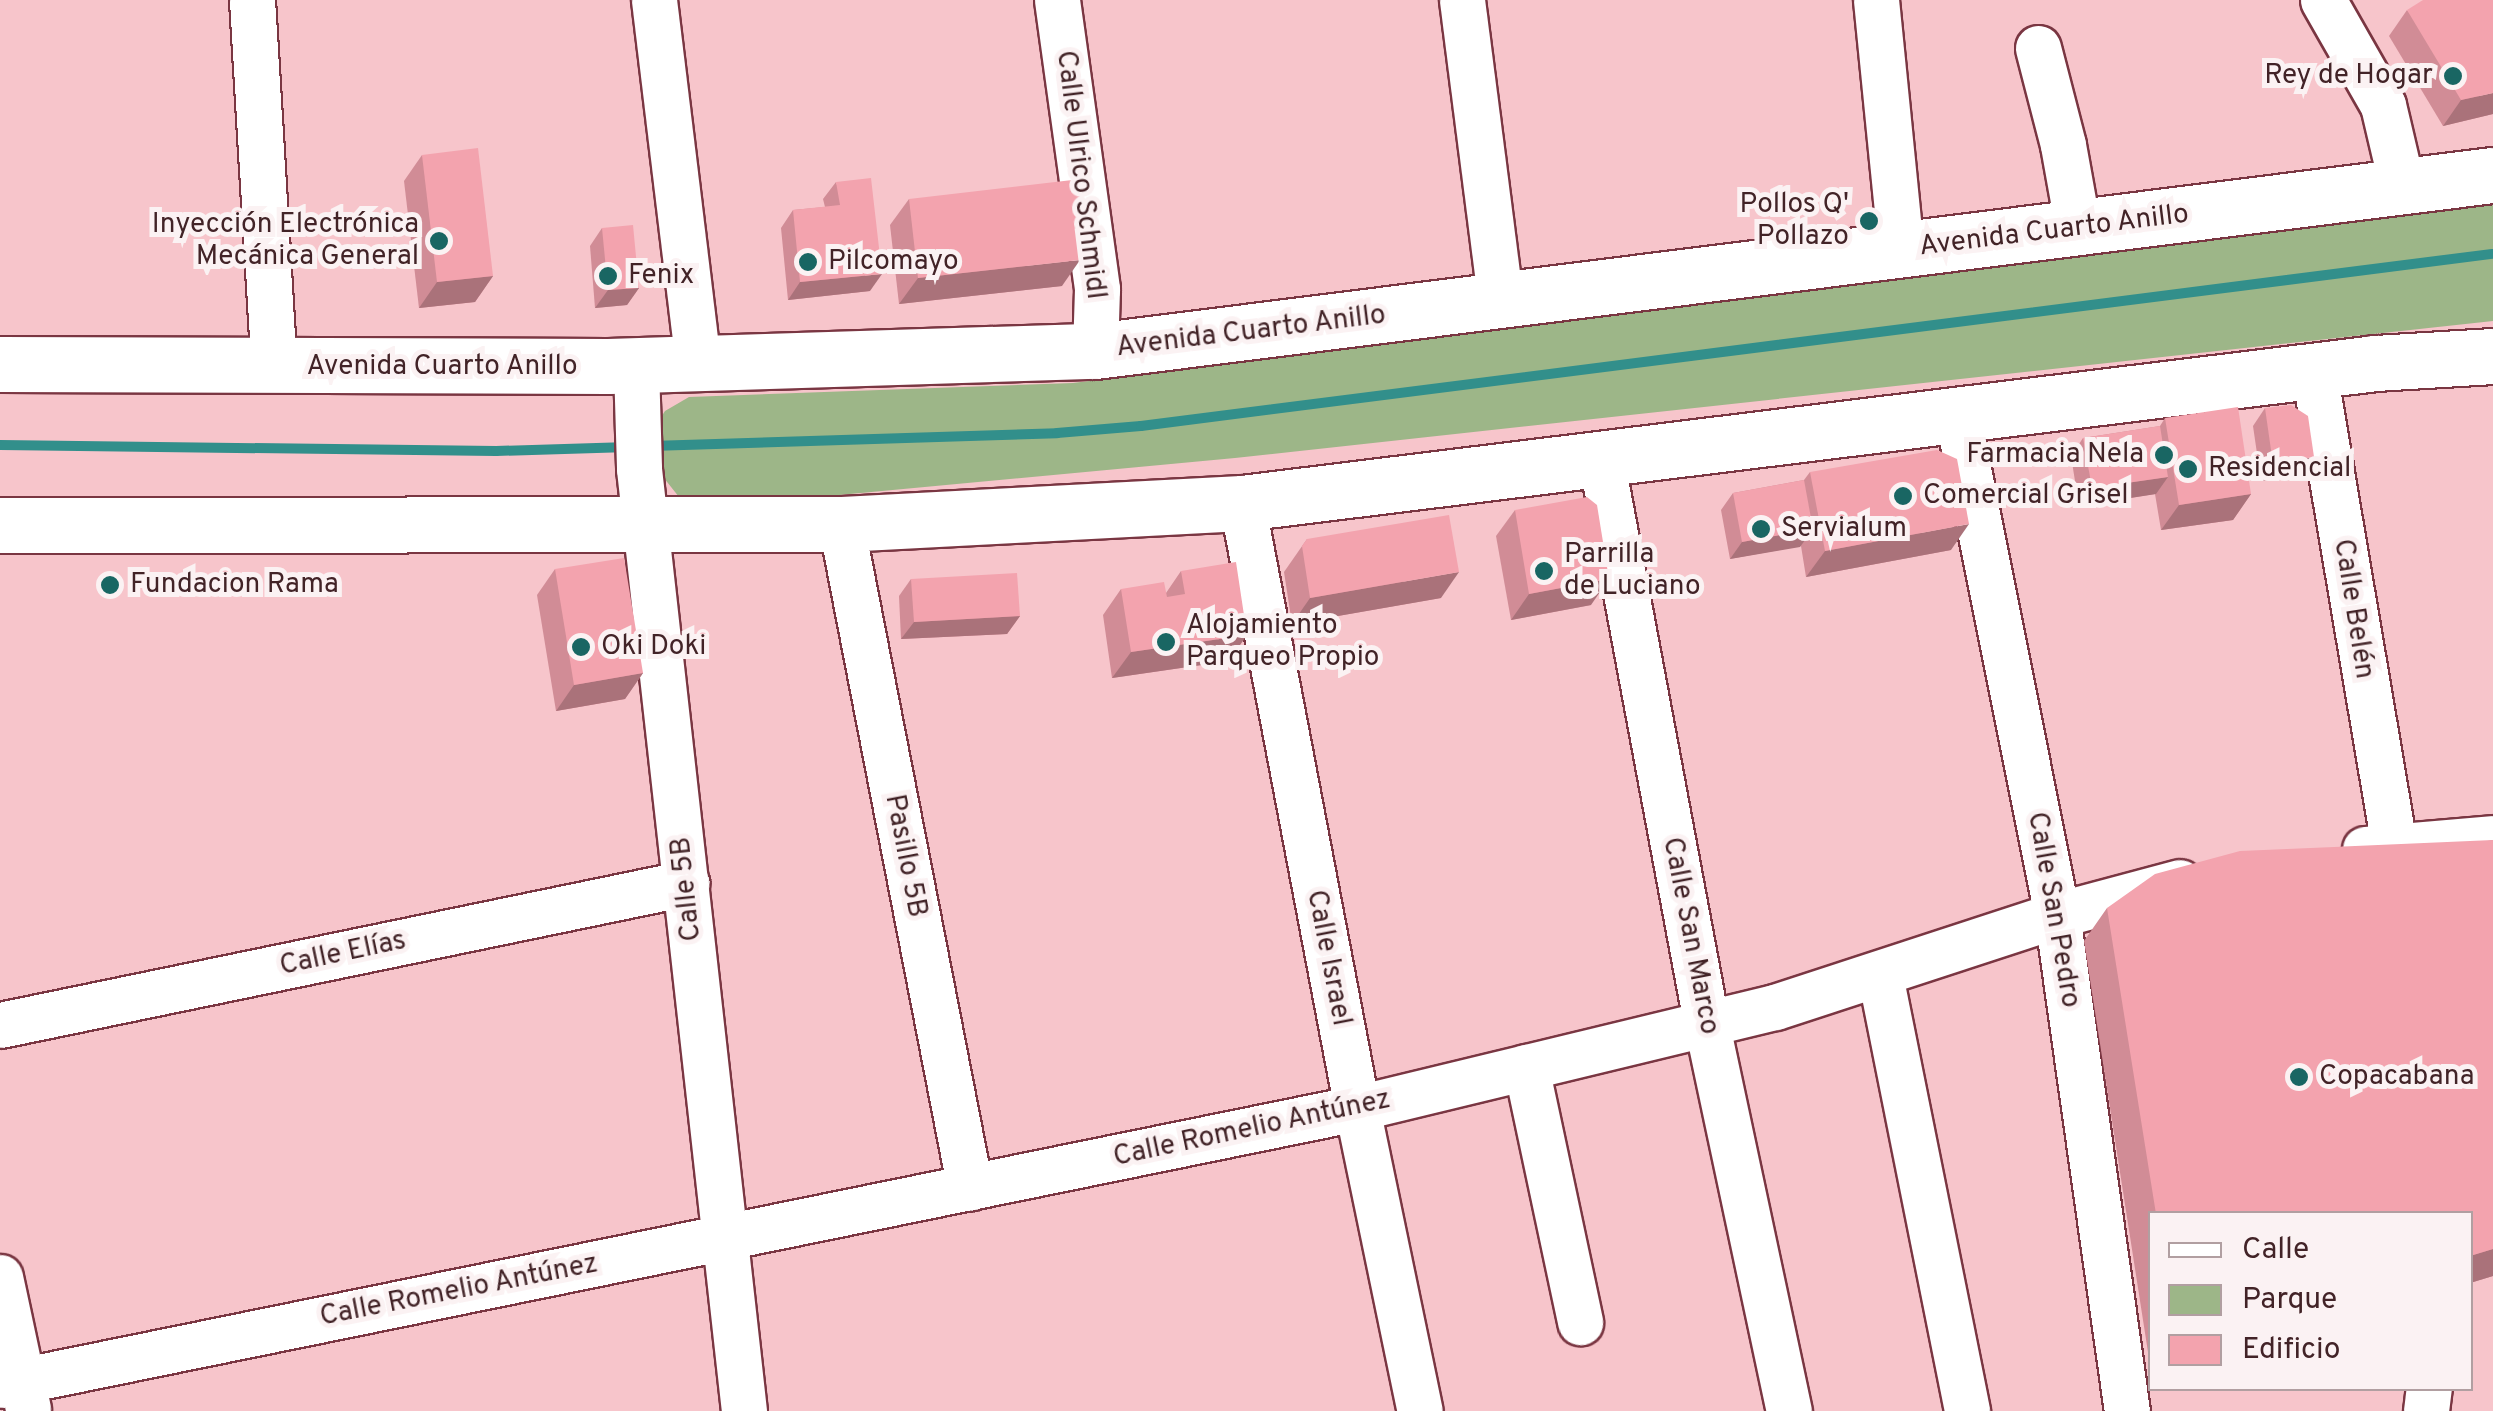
<!DOCTYPE html>
<html>
<head>
<meta charset="utf-8">
<style>
	body { margin:0 }
	#map { position:relative; width:2493px; height:1411px; overflow:hidden; background:#f7c5cb; font-family:Overpass,sans-serif }
	div>[style] { position:absolute }
	[style*='--x'] { left:calc(var(--x)*1px); top:calc(var(--y)*1px); width:calc(var(--w)*1px); rotate:calc(var(--a)*1deg) }
	.green>* { inset:0; background:#9db688 }
	.stream>* { height:10px; margin:-5px; padding:0 5px; transform-origin:5px; border-radius:5px; background:#328f8b }
	.roads { filter:drop-shadow(2px 0 #7a3642) drop-shadow(-2px 0 #7a3642) drop-shadow(0 2px #7a3642) drop-shadow(0 -2px #7a3642) }
	.minor>* { height:45px; margin:-22.5px; padding:0 22.5px; transform-origin:22.5px; border-radius:22.5px; background:#fff }
	.highway>* { height:55px; margin:-27.5px; padding:0 27.5px; transform-origin:27.5px; border-radius:27.5px; background:#fff }
	.wall>* { inset:0; background:#d18c96 }
	.shaded-wall>* { inset:0; background:#aa727a }
	.building>* { inset:0; background:#f3a3ae }
	.dots>* { width:28px; height:28px; translate:-50% -50%; box-sizing:border-box; border:5px solid #fbf2f3; border-radius:50% }
	span { translate:-50% -50%; white-space:nowrap; text-align:center; line-height:1.15; -webkit-text-stroke:10px #fbf2f3; paint-order:stroke }
	.poi-label { font-size:28px; color:#422327 }
	.right { translate:-100% -50%; text-align:right }
	.left { translate:0 -50%; text-align:left }
	.street-label { font-size:28px; color:#422327 }
	.legend { position:absolute; left:2148px; top:1211px; width:325px; height:180px; box-sizing:border-box; background:#fbf2f3; border:2px solid #b19fa1; margin:0; padding:12px 18px; list-style:none; font-size:30px; color:#422327 }
	.legend li { display:flex; align-items:center; gap:20px; height:50px }
	.legend b { width:50px; border:2px solid #b19fa1 }
</style>
</head>
<body>
<div id="map">
	<div class="green">
		<i style="clip-path:polygon(2493px 205px,2493px 321px,1235px 458px,700px 508px,679px 497px,656px 468px,656px 425px,665px 411px,689px 397px,1073px 383px)"></i>
	</div>
	<div class="stream">
		<i style="--x:0;--y:445;--w:496;--a:0.7"></i>
		<i style="--x:496;--y:451;--w:133;--a:-1.7"></i>
		<i style="--x:651;--y:446;--w:406;--a:-1.8"></i>
		<i style="--x:1057;--y:433;--w:84;--a:-4.8"></i>
		<i style="--x:1141;--y:426;--w:1362;--a:-7.26"></i>
	</div>
	<div class="roads">
		<div class="minor">
			<i style="--x:252;--y:0;--w:369;--a:86.6"></i>
			<i style="--x:654;--y:0;--w:367;--a:83.1"></i>
			<i style="--x:1057;--y:0;--w:292;--a:82.1"></i>
			<i style="--x:1097;--y:289;--w:62;--a:91.8"></i>
			<i style="--x:1462;--y:0;--w:305;--a:82.7"></i>
			<i style="--x:1876;--y:0;--w:251;--a:84.3"></i>
			<i style="--x:2323;--y:0;--w:121;--a:60.3"></i>
			<i style="--x:2383;--y:105;--w:83;--a:76.8"></i>
			<i style="--x:2038;--y:48;--w:100;--a:75.5"></i>
			<i style="--x:2063;--y:145;--w:84;--a:79.8"></i>
			<i style="--x:636;--y:366;--w:103;--a:88.3"></i>
			<i style="--x:639;--y:469;--w:948;--a:83.64"></i>
			<i style="--x:2314;--y:372;--w:481;--a:80.4"></i>
			<i style="--x:1957;--y:414;--w:511;--a:78.71"></i>
			<i style="--x:2057;--y:915;--w:501;--a:81.97"></i>
			<i style="--x:1601;--y:459;--w:572;--a:79.42"></i>
			<i style="--x:1706;--y:1021;--w:399;--a:78"></i>
			<i style="--x:1242;--y:503;--w:616;--a:79.24"></i>
			<i style="--x:1357;--y:1108;--w:309;--a:78.3"></i>
			<i style="--x:841;--y:524;--w:676;--a:79.01"></i>
			<i style="--x:2365;--y:849;--w:128;--a:-4.9"></i>
			<i style="--x:1880;--y:975;--w:445;--a:78.7"></i>
			<i style="--x:0;--y:1025;--w:701;--a:-11.69"></i>
			<i style="--x:1526;--y:1067;--w:261;--a:78"></i>
			<i style="--x:0;--y:1277;--w:135;--a:78"></i>
			<i style="--x:0;--y:1385;--w:1385;--a:-11.54"></i>
			<i style="--x:1357;--y:1108;--w:430;--a:-13.6"></i>
			<i style="--x:1775;--y:1007;--w:297;--a:-18.1"></i>
			<i style="--x:2057;--y:915;--w:127;--a:-15"></i>
			<i style="--x:2426;--y:1411;--w:23;--a:-83"></i>
		</div>
		<div class="highway">
			<i style="--x:0;--y:364;--w:608;--a:0.19"></i>
			<i style="--x:608;--y:366;--w:487;--a:-1.8"></i>
			<i style="--x:1095;--y:351;--w:1409;--a:-7.18"></i>
			<i style="--x:0;--y:525;--w:841;--a:-0.07"></i>
			<i style="--x:841;--y:524;--w:402;--a:-3"></i>
			<i style="--x:1242;--y:503;--w:1142;--a:-7.04"></i>
			<i style="--x:2375;--y:363;--w:118;--a:-3.4"></i>
		</div>
	</div>
	<div class="wall">
		<i style="clip-path:polygon(2407px 10px,2493px 114px,2443px 126px,2389px 36px)"></i>
		<i style="clip-path:polygon(422px 155px,493px 276px,475px 302px,419px 308px,404px 181px)"></i>
		<i style="clip-path:polygon(836px 182px,870px 291px,788px 300px,781px 228px,793px 210px,825px 207px,823px 199px)"></i>
		<i style="clip-path:polygon(909px 199px,1062px 286px,899px 304px,890px 225px)"></i>
		<i style="clip-path:polygon(602px 228px,639px 288px,627px 305px,595px 308px,590px 246px)"></i>
		<i style="clip-path:polygon(2265px 408px,2302px 475px,2261px 481px,2253px 426px)"></i>
		<i style="clip-path:polygon(2165px 418px,2251px 494px,2233px 520px,2161px 530px,2155px 494px,2079px 506px,2071px 456px,2083px 438px,2160px 426px)"></i>
		<i style="clip-path:polygon(1810px 472px,1951px 550px,1806px 577px,1801px 546px,1730px 559px,1721px 510px,1733px 493px,1804px 480px)"></i>
		<i style="clip-path:polygon(1515px 510px,1591px 605px,1511px 620px,1496px 536px)"></i>
		<i style="clip-path:polygon(1307px 539px,1441px 598px,1292px 624px,1284px 572px)"></i>
		<i style="clip-path:polygon(555px 569px,643px 673px,625px 699px,556px 711px,537px 595px)"></i>
		<i style="clip-path:polygon(1181px 571px,1229px 661px,1112px 678px,1103px 615px,1121px 589px,1166px 593px)"></i>
		<i style="clip-path:polygon(911px 579px,1020px 616px,1007px 634px,901px 639px,899px 596px)"></i>
		<i style="clip-path:polygon(2493px 840px,2493px 1276px,2470px 1283px,2470px 1214px,2150px 1214px,2150px 1365px,2084px 941px,2107px 908px)"></i>
	</div>
	<div class="shaded-wall">
		<i style="clip-path:polygon(2493px 93px,2493px 114px,2443px 126px,2461px 100px)"></i>
		<i style="clip-path:polygon(1080px 260px,1062px 286px,899px 304px,918px 278px)"></i>
		<i style="clip-path:polygon(882px 274px,870px 291px,788px 300px,800px 282px)"></i>
		<i style="clip-path:polygon(493px 276px,475px 302px,419px 308px,437px 282px)"></i>
		<i style="clip-path:polygon(639px 288px,627px 305px,595px 308px,608px 290px)"></i>
		<i style="clip-path:polygon(2314px 457px,2302px 475px,2261px 481px,2273px 464px)"></i>
		<i style="clip-path:polygon(2168px 477px,2156px 494px,2079px 506px,2092px 488px)"></i>
		<i style="clip-path:polygon(2251px 494px,2233px 520px,2161px 530px,2179px 505px)"></i>
		<i style="clip-path:polygon(1969px 524px,1951px 550px,1806px 577px,1825px 551px)"></i>
		<i style="clip-path:polygon(1813px 529px,1800px 547px,1730px 559px,1742px 542px)"></i>
		<i style="clip-path:polygon(1459px 572px,1441px 598px,1292px 624px,1310px 598px)"></i>
		<i style="clip-path:polygon(1609px 579px,1591px 605px,1511px 620px,1529px 594px)"></i>
		<i style="clip-path:polygon(1020px 616px,1007px 634px,901px 639px,914px 622px)"></i>
		<i style="clip-path:polygon(1247px 635px,1229px 661px,1112px 678px,1131px 652px)"></i>
		<i style="clip-path:polygon(643px 673px,625px 699px,556px 711px,574px 685px)"></i>
		<i style="clip-path:polygon(2493px 1249px,2493px 1276px,2470px 1283px,2470px 1256px)"></i>
	</div>
	<div class="building">
		<i style="clip-path:polygon(2423px 0,2493px 0,2493px 93px,2461px 100px,2407px 10px)"></i>
		<i style="clip-path:polygon(478px 148px,493px 276px,437px 282px,422px 155px)"></i>
		<i style="clip-path:polygon(871px 178px,882px 274px,800px 282px,793px 210px,840px 205px,836px 182px)"></i>
		<i style="clip-path:polygon(1081px 179px,1088px 247px,1080px 260px,918px 278px,909px 199px)"></i>
		<i style="clip-path:polygon(633px 225px,639px 288px,608px 290px,602px 228px)"></i>
		<i style="clip-path:polygon(2291px 405px,2308px 416px,2314px 457px,2273px 464px,2265px 408px)"></i>
		<i style="clip-path:polygon(2238px 407px,2251px 494px,2179px 505px,2165px 418px)"></i>
		<i style="clip-path:polygon(2160px 426px,2168px 477px,2092px 488px,2083px 438px)"></i>
		<i style="clip-path:polygon(1937px 450px,1957px 459px,1969px 524px,1825px 551px,1810px 472px)"></i>
		<i style="clip-path:polygon(1804px 480px,1813px 529px,1742px 542px,1733px 493px)"></i>
		<i style="clip-path:polygon(1587px 497px,1597px 505px,1609px 579px,1529px 594px,1515px 510px)"></i>
		<i style="clip-path:polygon(1449px 515px,1459px 572px,1310px 598px,1302px 546px,1307px 539px)"></i>
		<i style="clip-path:polygon(624px 558px,643px 673px,574px 685px,555px 569px)"></i>
		<i style="clip-path:polygon(1236px 562px,1247px 635px,1131px 652px,1121px 589px,1164px 582px,1167px 597px,1185px 594px,1181px 571px)"></i>
		<i style="clip-path:polygon(1017px 573px,1020px 616px,914px 622px,911px 579px)"></i>
		<i style="clip-path:polygon(2493px 840px,2493px 1249px,2470px 1256px,2470px 1214px,2156px 1214px,2107px 908px,2155px 874px,2240px 851px)"></i>
	</div>
	<div class="dots">
		<i style="left:2453px;top:76px;background:#196663"></i>
		<i style="left:1869px;top:221px;background:#196663"></i>
		<i style="left:439px;top:241px;background:#196663"></i>
		<i style="left:808px;top:262px;background:#196663"></i>
		<i style="left:608px;top:276px;background:#196663"></i>
		<i style="left:2164px;top:455px;background:#196663"></i>
		<i style="left:2188px;top:469px;background:#196663"></i>
		<i style="left:1903px;top:496px;background:#196663"></i>
		<i style="left:1761px;top:529px;background:#196663"></i>
		<i style="left:1544px;top:571px;background:#196663"></i>
		<i style="left:110px;top:585px;background:#196663"></i>
		<i style="left:1166px;top:642px;background:#196663"></i>
		<i style="left:581px;top:647px;background:#196663"></i>
		<i style="left:2299px;top:1077px;background:#196663"></i>
	</div>
	<div class="poi-label">
		<span class="right" style="left:2433px;top:76px">Rey de Hogar</span>
		<span class="right" style="left:1849px;top:221px">Pollos Q'<br>Pollazo</span>
		<span class="right" style="left:419px;top:241px">Inyección Electrónica<br>Mecánica General</span>
		<span class="left" style="left:828px;top:262px">Pilcomayo</span>
		<span class="left" style="left:628px;top:276px">Fenix</span>
		<span class="right" style="left:2144px;top:455px">Farmacia Nela</span>
		<span class="left" style="left:2208px;top:469px">Residencial</span>
		<span class="left" style="left:1923px;top:496px">Comercial Grisel</span>
		<span class="left" style="left:1781px;top:529px">Servialum</span>
		<span class="left" style="left:1564px;top:571px">Parrilla<br>de Luciano</span>
		<span class="left" style="left:130px;top:585px">Fundacion Rama</span>
		<span class="left" style="left:1186px;top:642px">Alojamiento<br>Parqueo Propio</span>
		<span class="left" style="left:601px;top:647px">Oki Doki</span>
		<span class="left" style="left:2319px;top:1077px">Copacabana</span>
	</div>
	<div class="street-label">
		<span style="left:1080px;top:175px;rotate:83deg">Calle Ulrico Schmidl</span>
		<span style="left:2054px;top:231px;rotate:-7deg">Avenida Cuarto Anillo</span>
		<span style="left:1251px;top:332px;rotate:-7deg">Avenida Cuarto Anillo</span>
		<span style="left:442px;top:367px">Avenida Cuarto Anillo</span>
		<span style="left:2353px;top:609px;rotate:81deg">Calle Belén</span>
		<span style="left:905px;top:856px;rotate:79deg">Pasillo 5B</span>
		<span style="left:687px;top:889px;rotate:-96deg">Calle 5B</span>
		<span style="left:2053px;top:910px;rotate:80deg">Calle San Pedro</span>
		<span style="left:1690px;top:936px;rotate:79deg">Calle San Marco</span>
		<span style="left:343px;top:954px;rotate:-12deg">Calle Elías</span>
		<span style="left:1328px;top:958px;rotate:79deg">Calle Israel</span>
		<span style="left:1252px;top:1129px;rotate:-12deg">Calle Romelio Antúnez</span>
		<span style="left:459px;top:1291px;rotate:-11deg">Calle Romelio Antúnez</span>
	</div>
	<ul class="legend">
	<li><b style="height:12px;background:#fff"></b>Calle</li>
	<li><b style="height:28px;background:#9db688"></b>Parque</li>
	<li><b style="height:28px;background:#f3a3ae"></b>Edificio</li>
	</ul>
</div>
</body>
</html>
